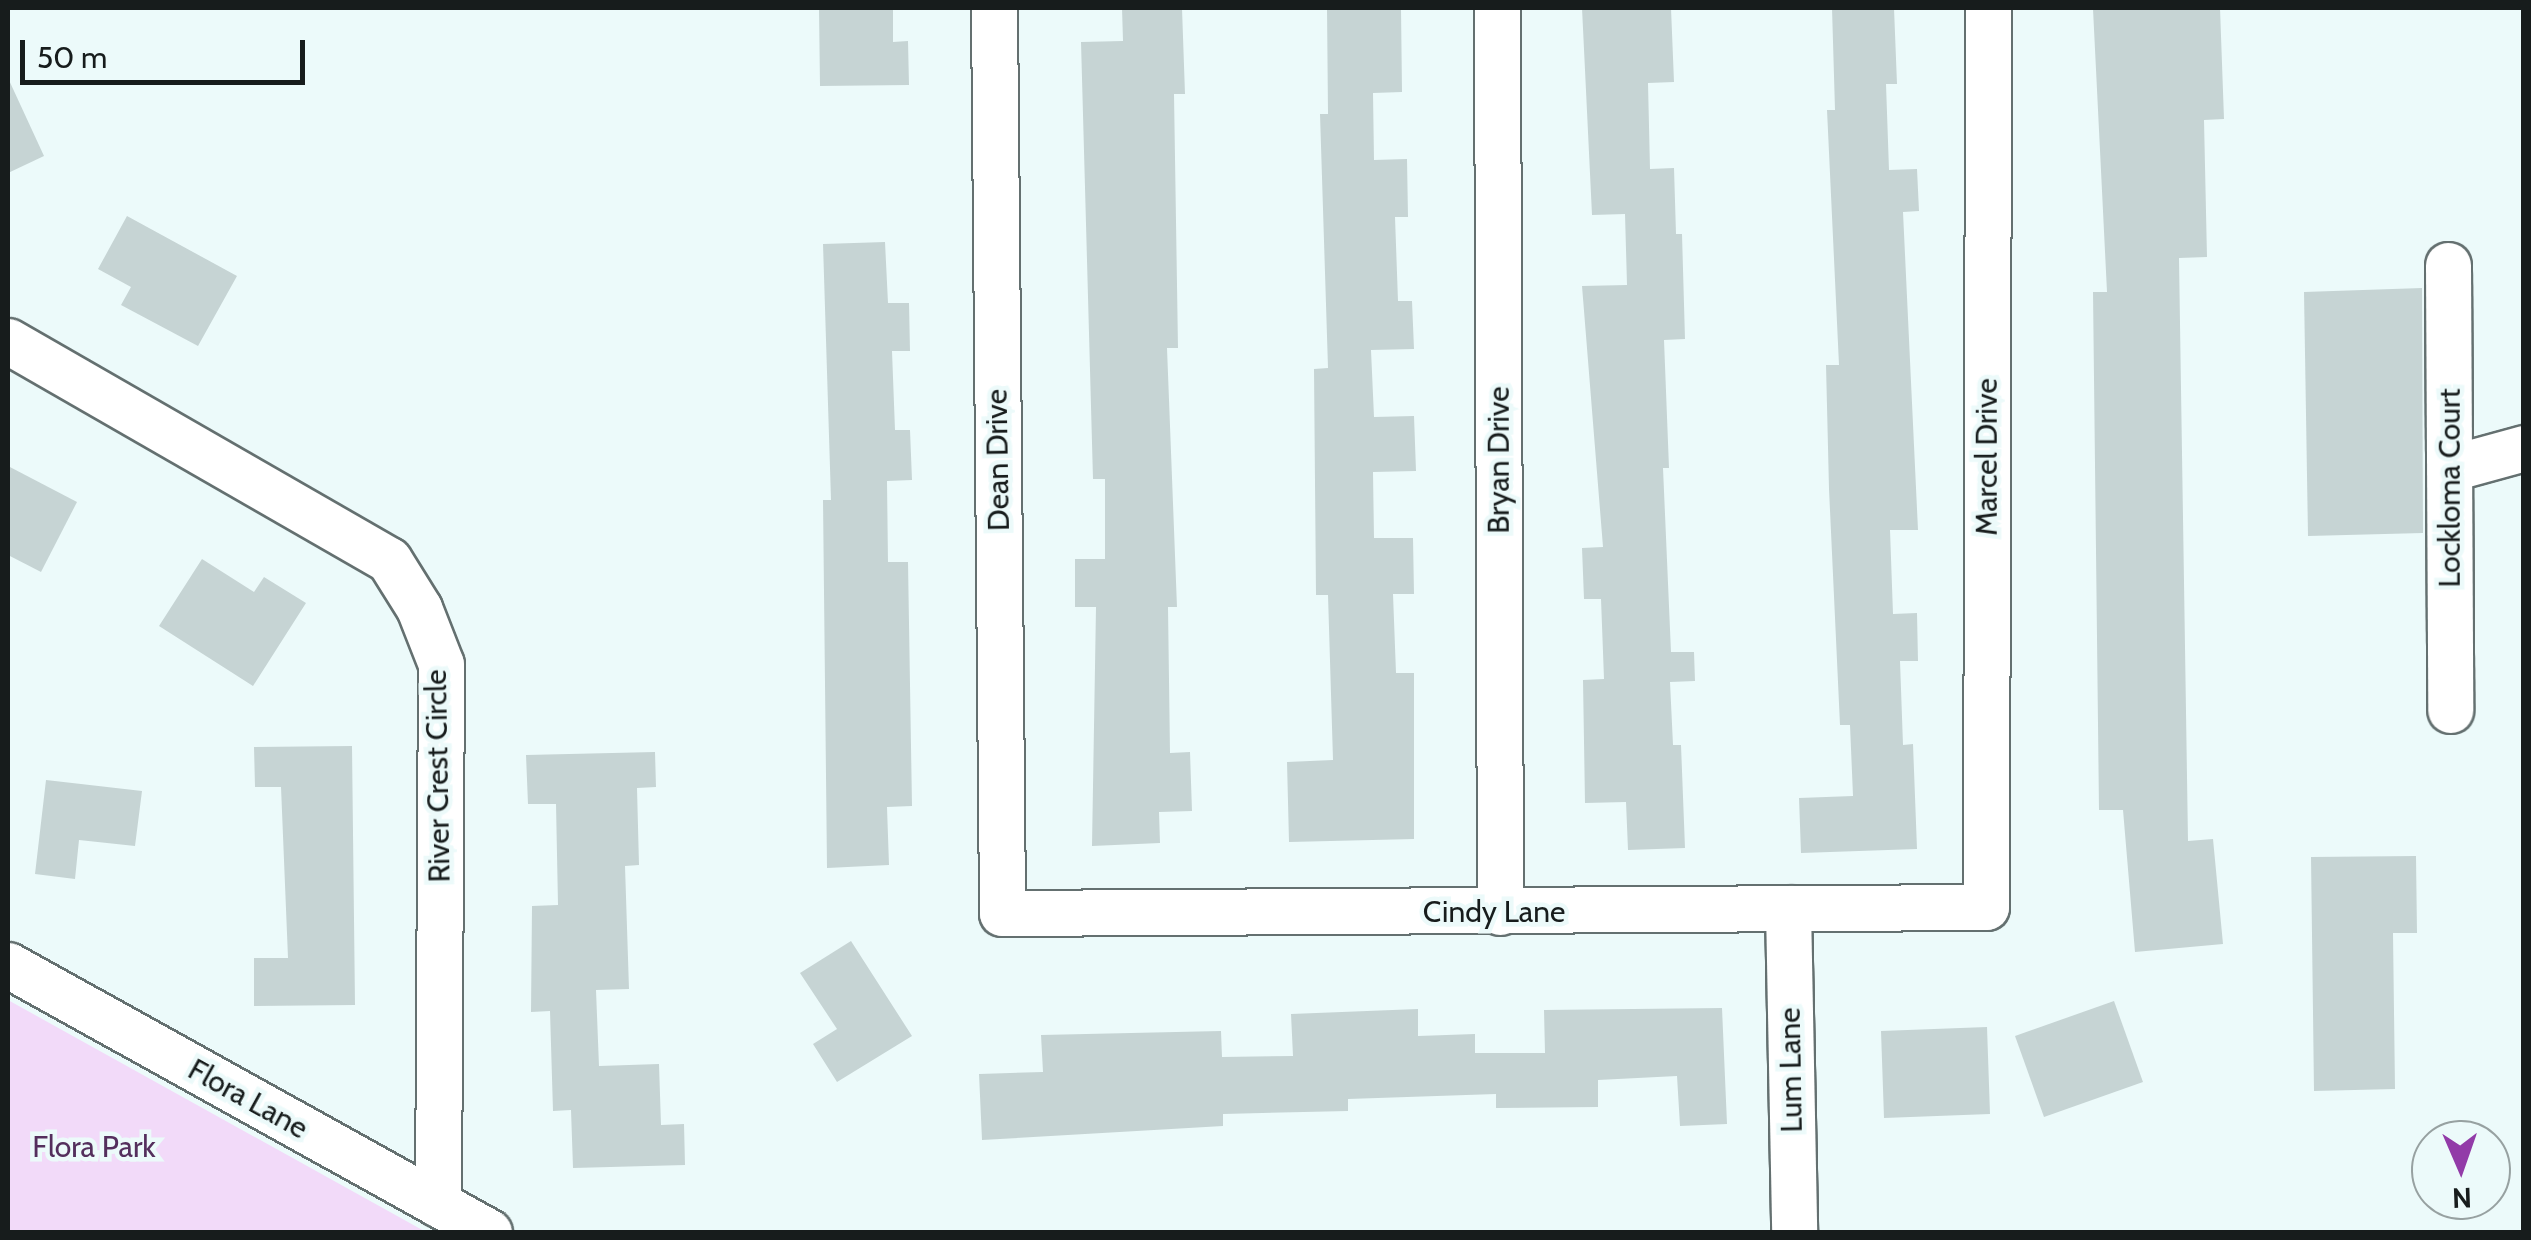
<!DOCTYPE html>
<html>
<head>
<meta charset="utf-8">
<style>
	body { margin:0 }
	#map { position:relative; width:2531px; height:1240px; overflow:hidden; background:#ecfafa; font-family:Cabin,sans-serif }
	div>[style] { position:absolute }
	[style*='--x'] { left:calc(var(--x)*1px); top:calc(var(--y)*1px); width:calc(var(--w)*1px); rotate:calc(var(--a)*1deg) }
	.green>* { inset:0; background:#f2daf9 }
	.building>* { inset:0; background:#c6d4d4 }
	.roads { filter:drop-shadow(2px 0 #647070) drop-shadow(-2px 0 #647070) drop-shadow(0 2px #647070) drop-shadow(0 -2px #647070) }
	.minor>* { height:45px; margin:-22.5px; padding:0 22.5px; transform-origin:22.5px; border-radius:22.5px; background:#fff }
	span { translate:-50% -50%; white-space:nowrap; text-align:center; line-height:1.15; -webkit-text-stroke:9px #ecfafa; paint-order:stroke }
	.street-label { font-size:30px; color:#171c1c }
	.park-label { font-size:30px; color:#542f5d }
	.frame { position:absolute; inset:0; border:10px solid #171c1c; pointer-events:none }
	.north { position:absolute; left:2411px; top:1120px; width:100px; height:100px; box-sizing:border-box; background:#ecfafa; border:2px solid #97a1a1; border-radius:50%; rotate:178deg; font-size:28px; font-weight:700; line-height:40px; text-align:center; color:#171c1c }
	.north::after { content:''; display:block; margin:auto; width:35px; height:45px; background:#923ba8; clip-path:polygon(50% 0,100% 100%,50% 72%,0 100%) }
	.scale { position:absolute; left:20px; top:40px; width:285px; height:45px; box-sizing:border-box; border:5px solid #171c1c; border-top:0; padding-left:12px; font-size:30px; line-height:35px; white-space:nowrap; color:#171c1c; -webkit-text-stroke:8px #ecfafa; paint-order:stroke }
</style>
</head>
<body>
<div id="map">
	<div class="green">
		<i style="clip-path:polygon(8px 1000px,426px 1232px,8px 1232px)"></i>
	</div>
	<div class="building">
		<i style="clip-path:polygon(819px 8px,893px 8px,893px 42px,908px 41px,909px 85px,820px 86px)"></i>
		<i style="clip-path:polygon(1122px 8px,1182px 8px,1185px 94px,1174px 94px,1178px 348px,1167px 348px,1177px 607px,1168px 607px,1170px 753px,1190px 752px,1192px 811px,1159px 812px,1160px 843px,1092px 846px,1096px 607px,1075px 607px,1075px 559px,1105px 559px,1105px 479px,1093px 479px,1081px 42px,1123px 41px)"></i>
		<i style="clip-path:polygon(1327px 8px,1401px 8px,1402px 92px,1373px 93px,1374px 160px,1407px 159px,1408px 217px,1395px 217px,1398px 301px,1412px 301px,1414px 349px,1371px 350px,1374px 417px,1414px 416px,1416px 471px,1373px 472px,1374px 538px,1413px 538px,1414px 594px,1393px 594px,1396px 673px,1414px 673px,1414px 839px,1289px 842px,1287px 762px,1333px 760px,1328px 595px,1316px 595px,1314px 369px,1328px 368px,1320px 114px,1328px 114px)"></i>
		<i style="clip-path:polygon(1582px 8px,1671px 8px,1674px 82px,1648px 83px,1650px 169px,1674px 168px,1676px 234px,1682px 234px,1685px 339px,1664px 340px,1669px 468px,1663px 468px,1671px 652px,1694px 652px,1695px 681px,1670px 682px,1673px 745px,1681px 745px,1685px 848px,1628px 850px,1626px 802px,1585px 803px,1583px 680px,1604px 679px,1601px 599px,1584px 599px,1582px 548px,1603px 547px,1582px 286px,1627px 285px,1625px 214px,1592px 215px)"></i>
		<i style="clip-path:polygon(1832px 8px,1894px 8px,1897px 84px,1886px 84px,1889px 170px,1917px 169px,1919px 211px,1903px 212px,1918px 530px,1890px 530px,1893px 614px,1917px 613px,1918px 661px,1900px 661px,1903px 745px,1913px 744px,1917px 849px,1801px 853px,1799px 798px,1853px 796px,1850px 725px,1840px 725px,1829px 489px,1826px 365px,1839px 365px,1827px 110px,1835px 110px)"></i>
		<i style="clip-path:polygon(2220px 8px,2224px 119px,2204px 120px,2207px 257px,2179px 258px,2188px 841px,2213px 839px,2223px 944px,2135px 952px,2123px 810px,2099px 810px,2093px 292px,2107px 292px,2093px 9px)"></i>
		<i style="clip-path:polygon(8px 78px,44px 156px,8px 173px)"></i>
		<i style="clip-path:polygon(127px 216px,237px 276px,198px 346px,121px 305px,131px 287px,98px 269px)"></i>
		<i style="clip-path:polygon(885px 242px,888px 303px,909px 303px,910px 351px,892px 351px,895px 430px,910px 430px,912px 480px,887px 481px,888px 562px,908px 562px,912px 806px,887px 807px,889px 865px,827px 868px,823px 500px,831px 500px,823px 244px)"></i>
		<i style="clip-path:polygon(2422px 288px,2423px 533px,2308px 536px,2304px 292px)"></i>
		<i style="clip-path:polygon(8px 466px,77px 502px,41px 572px,8px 555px)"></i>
		<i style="clip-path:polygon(202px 559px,254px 592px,264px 577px,306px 603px,253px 686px,159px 626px)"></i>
		<i style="clip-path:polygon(352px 746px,355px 1005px,254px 1006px,254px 958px,288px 958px,281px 787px,255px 787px,254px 747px)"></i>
		<i style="clip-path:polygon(655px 752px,656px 787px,637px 788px,639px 865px,625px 866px,629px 989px,596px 990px,599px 1066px,659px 1064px,661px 1125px,684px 1124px,685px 1165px,573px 1168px,571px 1110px,553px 1111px,550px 1011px,531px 1012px,532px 906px,558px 905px,556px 804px,528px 804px,526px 755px)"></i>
		<i style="clip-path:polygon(46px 780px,142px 791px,135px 846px,79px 840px,75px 879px,35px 874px)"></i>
		<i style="clip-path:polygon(2416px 856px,2417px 933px,2393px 933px,2395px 1089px,2314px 1091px,2311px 857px)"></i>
		<i style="clip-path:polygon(851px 941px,912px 1036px,837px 1082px,813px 1044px,837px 1029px,800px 973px)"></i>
		<i style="clip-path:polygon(2114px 1001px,2143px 1082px,2044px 1117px,2015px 1036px)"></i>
		<i style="clip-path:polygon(1722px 1008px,1727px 1124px,1680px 1126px,1677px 1076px,1598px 1080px,1598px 1107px,1496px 1108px,1496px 1094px,1348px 1099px,1348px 1111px,1223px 1114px,1223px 1126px,982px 1140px,979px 1074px,1043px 1072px,1041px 1035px,1221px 1031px,1222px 1057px,1293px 1056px,1291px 1014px,1418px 1009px,1418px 1036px,1475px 1034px,1475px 1053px,1545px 1053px,1544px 1010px)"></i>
		<i style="clip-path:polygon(1987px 1027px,1990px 1114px,1884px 1118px,1881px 1031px)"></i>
	</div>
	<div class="roads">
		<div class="minor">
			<i style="--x:994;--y:8;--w:905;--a:89.49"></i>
			<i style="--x:1002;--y:913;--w:984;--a:-0.35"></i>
			<i style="--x:1986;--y:907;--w:899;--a:-89.87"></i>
			<i style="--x:1497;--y:8;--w:904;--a:89.81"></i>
			<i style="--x:2448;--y:265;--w:445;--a:89.7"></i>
			<i style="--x:8;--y:341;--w:439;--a:29.9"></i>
			<i style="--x:389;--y:560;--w:57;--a:58"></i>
			<i style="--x:419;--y:608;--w:60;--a:68.6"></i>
			<i style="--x:441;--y:664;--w:540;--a:90.32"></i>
			<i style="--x:2451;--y:468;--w:76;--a:-15.3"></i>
			<i style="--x:1788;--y:908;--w:324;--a:88.9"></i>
			<i style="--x:8;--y:965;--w:550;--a:29.03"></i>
		</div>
	</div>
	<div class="street-label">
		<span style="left:1987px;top:457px;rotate:-90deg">Marcel Drive</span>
		<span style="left:998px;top:460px;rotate:-91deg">Dean Drive</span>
		<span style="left:1499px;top:460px;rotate:-90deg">Bryan Drive</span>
		<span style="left:2450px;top:488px;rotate:-90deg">Lockloma Court</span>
		<span style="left:438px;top:776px;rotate:-91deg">River Crest Circle</span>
		<span style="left:1494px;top:912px">Cindy Lane</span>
		<span style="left:1791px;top:1070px;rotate:-91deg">Lum Lane</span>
		<span style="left:248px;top:1099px;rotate:29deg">Flora Lane</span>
	</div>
	<div class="park-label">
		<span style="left:94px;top:1147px">Flora Park</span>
	</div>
	<div class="frame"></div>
	<div class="north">N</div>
	<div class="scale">50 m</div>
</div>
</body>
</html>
